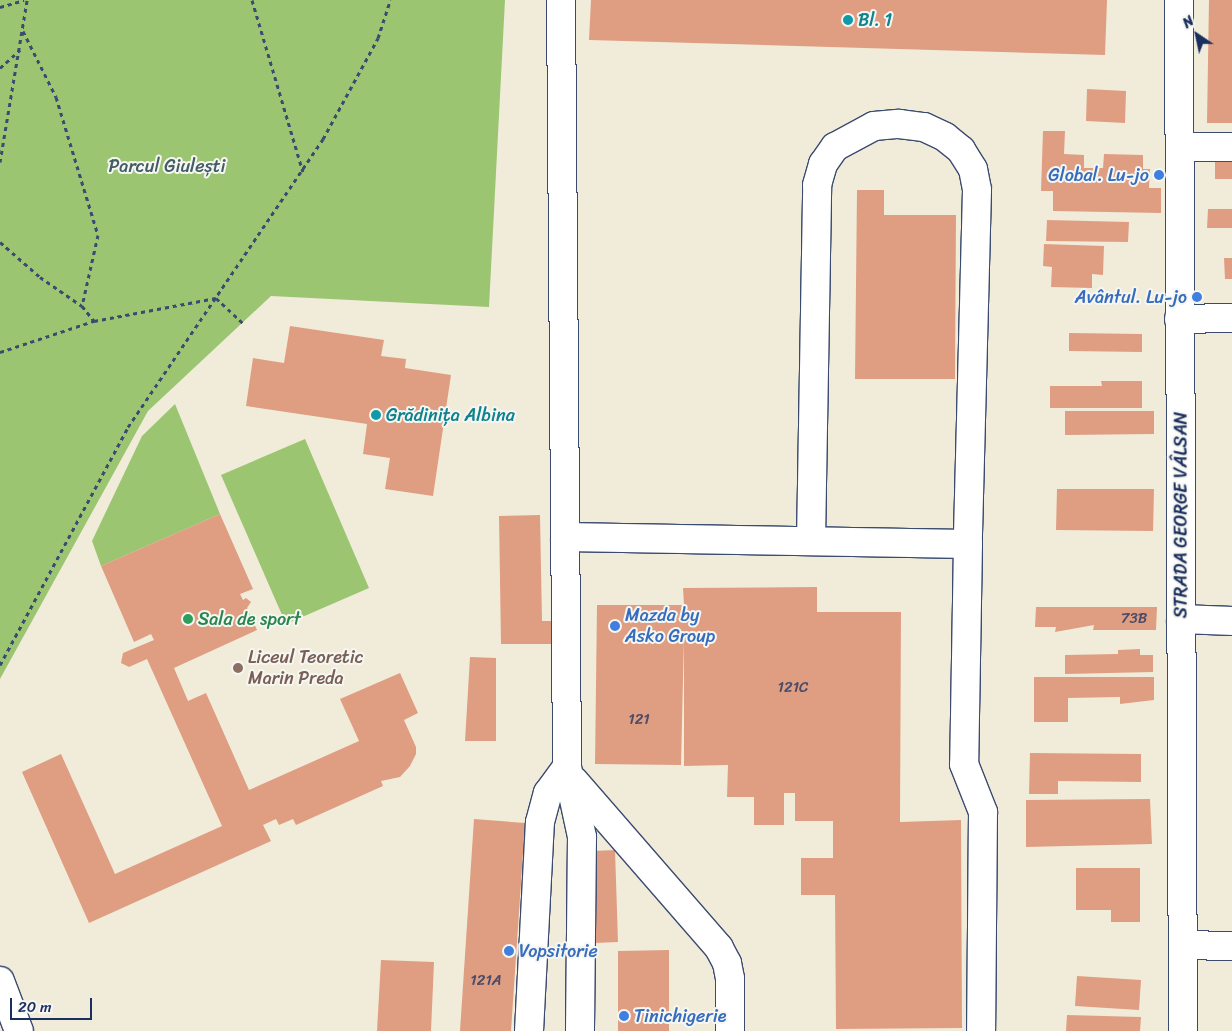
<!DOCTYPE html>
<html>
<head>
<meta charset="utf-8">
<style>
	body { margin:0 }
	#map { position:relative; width:1232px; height:1031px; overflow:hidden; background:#f1ecd9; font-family:Sriracha,sans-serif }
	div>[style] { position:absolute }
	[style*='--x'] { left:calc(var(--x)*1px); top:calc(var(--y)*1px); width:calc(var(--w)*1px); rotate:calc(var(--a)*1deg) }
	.green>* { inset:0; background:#9cc572 }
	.building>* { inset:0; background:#df9e82 }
	.path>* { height:3px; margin-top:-1.5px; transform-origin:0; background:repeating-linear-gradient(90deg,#3b4b70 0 4px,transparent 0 8px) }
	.roads { filter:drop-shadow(1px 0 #3b4b70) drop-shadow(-1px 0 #3b4b70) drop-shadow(0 1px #3b4b70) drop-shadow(0 -1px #3b4b70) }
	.minor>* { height:28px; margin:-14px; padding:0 14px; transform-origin:14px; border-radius:14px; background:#fff }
	.dots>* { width:14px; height:14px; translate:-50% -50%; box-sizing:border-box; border:2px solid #f6f6f2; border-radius:50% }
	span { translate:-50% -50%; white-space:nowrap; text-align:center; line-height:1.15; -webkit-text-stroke:4px #f6f6f2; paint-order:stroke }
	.number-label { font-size:15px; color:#4c4b67 }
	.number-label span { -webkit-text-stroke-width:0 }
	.culture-label { font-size:18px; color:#0d838f }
	.left { translate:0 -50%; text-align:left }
	.park-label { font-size:18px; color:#425c64 }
	.shop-label { font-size:18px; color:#366cbe }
	.right { translate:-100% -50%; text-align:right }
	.street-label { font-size:18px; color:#1b2f5e }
	.leisure-label { font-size:18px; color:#27864d }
	.education-label { font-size:18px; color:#785e54 }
	.north { position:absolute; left:1172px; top:10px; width:50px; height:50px; -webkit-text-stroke:4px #f6f6f2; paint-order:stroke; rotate:326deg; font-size:14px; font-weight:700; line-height:20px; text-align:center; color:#1b2f5e }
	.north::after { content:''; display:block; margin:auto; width:18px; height:22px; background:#1b2f5e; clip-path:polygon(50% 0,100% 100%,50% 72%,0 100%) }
	.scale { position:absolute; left:10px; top:998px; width:82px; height:22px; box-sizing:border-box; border:2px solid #1b2f5e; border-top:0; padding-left:6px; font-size:15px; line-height:18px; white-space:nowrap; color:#1b2f5e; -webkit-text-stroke:4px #f6f6f2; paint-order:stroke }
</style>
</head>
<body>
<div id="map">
	<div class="green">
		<i style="clip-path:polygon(0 0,505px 0,489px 307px,271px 296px,148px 411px,0 679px)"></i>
		<i style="clip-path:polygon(175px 404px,220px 514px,101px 566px,92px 541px,142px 436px)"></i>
		<i style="clip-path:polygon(305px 439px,369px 588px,286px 624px,221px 475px)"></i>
	</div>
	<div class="building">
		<i style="clip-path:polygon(591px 0,1107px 0,1105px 55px,589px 40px)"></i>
		<i style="clip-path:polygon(1209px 0,1232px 0,1232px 123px,1207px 123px)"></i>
		<i style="clip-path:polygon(1087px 89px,1126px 91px,1125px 123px,1086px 121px)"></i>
		<i style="clip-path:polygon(1043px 131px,1065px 131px,1064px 154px,1084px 155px,1084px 168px,1103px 168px,1104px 154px,1143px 155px,1143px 169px,1150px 169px,1149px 188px,1161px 188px,1161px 213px,1053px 211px,1053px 191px,1041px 191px)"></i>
		<i style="clip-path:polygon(1215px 155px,1232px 155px,1232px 179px,1215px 179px)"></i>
		<i style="clip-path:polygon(857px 190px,884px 190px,884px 215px,956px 215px,955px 379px,855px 379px)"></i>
		<i style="clip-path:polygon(1208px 209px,1232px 209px,1232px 228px,1207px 228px)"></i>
		<i style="clip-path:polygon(1047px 220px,1129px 222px,1128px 242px,1046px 241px)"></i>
		<i style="clip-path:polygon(1044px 244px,1104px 246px,1103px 275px,1092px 274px,1092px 288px,1051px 287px,1052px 267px,1043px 266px)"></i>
		<i style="clip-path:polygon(1224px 258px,1232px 258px,1232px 279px,1225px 279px)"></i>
		<i style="clip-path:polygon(290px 326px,384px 340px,381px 356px,406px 359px,405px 368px,451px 375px,433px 496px,385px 489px,390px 458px,363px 454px,367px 424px,246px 406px,253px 358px,284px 363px)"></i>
		<i style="clip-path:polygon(1069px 333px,1142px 334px,1142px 352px,1069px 351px)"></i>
		<i style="clip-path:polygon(1101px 381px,1142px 381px,1142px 408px,1050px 408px,1050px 386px,1102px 386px)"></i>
		<i style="clip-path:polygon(1065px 411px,1154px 411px,1154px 434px,1065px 435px)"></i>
		<i style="clip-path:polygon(1057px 489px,1154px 489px,1153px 531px,1056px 530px)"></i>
		<i style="clip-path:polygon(220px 514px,253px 589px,240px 594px,243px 600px,246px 598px,251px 602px,247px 608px,257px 630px,174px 668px,188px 701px,206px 693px,249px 790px,359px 741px,340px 699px,400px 673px,418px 713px,404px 720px,416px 747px,416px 754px,410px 766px,400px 777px,381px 781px,383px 786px,296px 825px,293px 819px,279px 825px,276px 819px,263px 825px,271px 841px,89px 923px,22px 772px,61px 754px,115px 874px,222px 826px,147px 659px,129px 667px,121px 663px,123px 653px,154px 640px,151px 634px,134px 642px,101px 566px)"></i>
		<i style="clip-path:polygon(540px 515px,542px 621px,553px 621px,554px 644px,501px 644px,499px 516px)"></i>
		<i style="clip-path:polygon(817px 587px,817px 612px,901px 612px,900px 822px,961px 820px,962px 1028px,836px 1029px,835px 895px,801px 895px,801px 858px,833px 858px,833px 821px,795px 821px,795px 793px,784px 793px,784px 825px,754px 825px,754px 797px,727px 797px,728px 765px,684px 766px,684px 637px,681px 765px,595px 764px,597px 605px,684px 605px,683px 588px)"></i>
		<i style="clip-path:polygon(1036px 607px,1157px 607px,1156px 630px,1093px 630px,1094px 625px,1055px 632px,1056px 627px,1035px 627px)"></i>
		<i style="clip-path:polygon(1140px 649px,1140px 655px,1153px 655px,1153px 672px,1065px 674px,1065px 655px,1118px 654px,1118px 650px)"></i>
		<i style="clip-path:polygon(470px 657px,496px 658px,496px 741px,465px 741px)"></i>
		<i style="clip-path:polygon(1034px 677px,1154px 677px,1154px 700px,1120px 704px,1120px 697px,1068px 698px,1068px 722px,1034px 722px)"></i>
		<i style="clip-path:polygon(1030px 753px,1141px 754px,1141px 782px,1058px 781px,1058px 794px,1029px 794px)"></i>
		<i style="clip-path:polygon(1150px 799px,1152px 844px,1026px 847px,1026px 800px)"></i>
		<i style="clip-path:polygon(474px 819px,525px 823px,511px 1031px,460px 1031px)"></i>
		<i style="clip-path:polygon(615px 850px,618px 942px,595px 943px,592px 851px)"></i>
		<i style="clip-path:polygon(1076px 868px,1140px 868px,1140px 922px,1111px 922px,1111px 910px,1076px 910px)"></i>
		<i style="clip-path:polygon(669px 950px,669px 1031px,618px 1031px,618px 951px)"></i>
		<i style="clip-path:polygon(381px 960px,434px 962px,431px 1031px,377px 1031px)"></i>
		<i style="clip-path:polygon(1077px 976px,1141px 980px,1139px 1010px,1075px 1006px)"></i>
		<i style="clip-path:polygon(1067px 1015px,1141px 1017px,1140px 1031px,1066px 1031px)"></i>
	</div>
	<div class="path">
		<i style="--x:252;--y:0;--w:179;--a:73.5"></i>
		<i style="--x:0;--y:7;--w:25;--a:-16"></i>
		<i style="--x:23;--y:31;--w:74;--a:63.4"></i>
		<i style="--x:56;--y:97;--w:144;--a:73.1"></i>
		<i style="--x:98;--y:235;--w:73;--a:102.7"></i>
		<i style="--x:0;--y:68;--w:27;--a:-42"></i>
		<i style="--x:0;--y:162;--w:164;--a:-80.5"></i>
		<i style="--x:0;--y:242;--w:53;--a:41.2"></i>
		<i style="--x:40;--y:277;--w:51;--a:34.6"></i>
		<i style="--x:82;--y:306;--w:19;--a:51"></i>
		<i style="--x:0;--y:352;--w:99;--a:-18.3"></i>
		<i style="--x:94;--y:321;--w:124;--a:-10.7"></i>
		<i style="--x:216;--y:298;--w:37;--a:43"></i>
		<i style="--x:0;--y:665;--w:270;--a:-61.7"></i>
		<i style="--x:128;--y:427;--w:348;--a:-55.9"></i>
		<i style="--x:323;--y:139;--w:115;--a:-61.4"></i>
		<i style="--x:378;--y:38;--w:40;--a:-72"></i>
	</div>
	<div class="roads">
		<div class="minor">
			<i style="--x:561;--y:0;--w:767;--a:89.55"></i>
			<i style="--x:567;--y:767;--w:72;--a:77.9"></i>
			<i style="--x:582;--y:837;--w:194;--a:90.6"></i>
			<i style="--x:1179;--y:0;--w:1031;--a:89.78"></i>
			<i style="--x:1180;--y:147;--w:52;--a:0"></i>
			<i style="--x:1179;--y:319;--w:53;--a:-1.1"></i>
			<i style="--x:565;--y:537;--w:403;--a:1"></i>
			<i style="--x:968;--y:544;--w:220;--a:91"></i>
			<i style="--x:964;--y:764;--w:52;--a:68.4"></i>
			<i style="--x:983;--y:812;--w:219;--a:90.5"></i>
			<i style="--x:811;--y:541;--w:356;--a:-89"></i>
			<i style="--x:817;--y:185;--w:22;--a:-74"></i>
			<i style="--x:823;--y:164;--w:21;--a:-55"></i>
			<i style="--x:835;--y:147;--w:44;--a:-28.3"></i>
			<i style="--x:874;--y:126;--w:25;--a:-5"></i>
			<i style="--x:899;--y:124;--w:25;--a:7"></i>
			<i style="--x:924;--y:127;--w:23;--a:25"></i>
			<i style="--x:945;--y:137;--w:21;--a:39"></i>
			<i style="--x:961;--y:150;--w:22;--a:58"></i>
			<i style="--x:973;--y:169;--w:21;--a:79"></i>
			<i style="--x:977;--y:190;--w:354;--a:91.5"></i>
			<i style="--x:1181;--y:619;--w:51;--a:2.2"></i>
			<i style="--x:574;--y:781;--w:221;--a:49"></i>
			<i style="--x:719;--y:948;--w:17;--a:62"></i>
			<i style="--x:727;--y:963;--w:16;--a:79"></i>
			<i style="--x:730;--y:979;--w:52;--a:90"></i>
			<i style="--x:1183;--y:945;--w:49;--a:1.2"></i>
			<i style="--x:0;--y:981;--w:53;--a:69.2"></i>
			<i style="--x:529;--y:1031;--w:209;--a:-87"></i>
			<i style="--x:540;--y:822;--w:30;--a:-75"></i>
			<i style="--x:548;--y:793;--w:32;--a:-54"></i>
		</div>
	</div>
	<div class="dots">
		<i style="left:848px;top:20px;background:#0f9aa8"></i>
		<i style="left:1159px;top:175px;background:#3f7fe0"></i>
		<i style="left:1197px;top:297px;background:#3f7fe0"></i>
		<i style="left:376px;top:415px;background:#0f9aa8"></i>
		<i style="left:188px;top:619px;background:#2e9e5b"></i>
		<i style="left:615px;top:626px;background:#3f7fe0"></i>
		<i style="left:238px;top:668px;background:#8d6e63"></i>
		<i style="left:509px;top:951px;background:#3f7fe0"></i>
		<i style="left:624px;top:1016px;background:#3f7fe0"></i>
	</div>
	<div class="number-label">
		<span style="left:1134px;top:619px">73B</span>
		<span style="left:793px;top:688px">121C</span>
		<span style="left:639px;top:720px">121</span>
		<span style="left:486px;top:981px">121A</span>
	</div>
	<div class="culture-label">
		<span class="left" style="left:858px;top:20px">Bl. 1</span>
		<span class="left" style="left:386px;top:415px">Grădinița Albina</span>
	</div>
	<div class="park-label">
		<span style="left:167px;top:166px">Parcul Giulești</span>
	</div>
	<div class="shop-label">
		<span class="right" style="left:1149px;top:175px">Global. Lu-jo</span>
		<span class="right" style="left:1187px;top:297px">Avântul. Lu-jo</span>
		<span class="left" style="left:625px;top:626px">Mazda by<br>Asko Group</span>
		<span class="left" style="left:519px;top:951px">Vopsitorie</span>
		<span class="left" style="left:634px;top:1016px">Tinichigerie</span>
	</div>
	<div class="street-label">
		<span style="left:1181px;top:515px;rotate:-90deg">STRADA GEORGE VÂLSAN</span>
	</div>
	<div class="leisure-label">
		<span class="left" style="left:198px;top:619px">Sala de sport</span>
	</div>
	<div class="education-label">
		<span class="left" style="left:248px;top:668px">Liceul Teoretic<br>Marin Preda</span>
	</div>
	<div class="north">N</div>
	<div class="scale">20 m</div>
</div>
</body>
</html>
